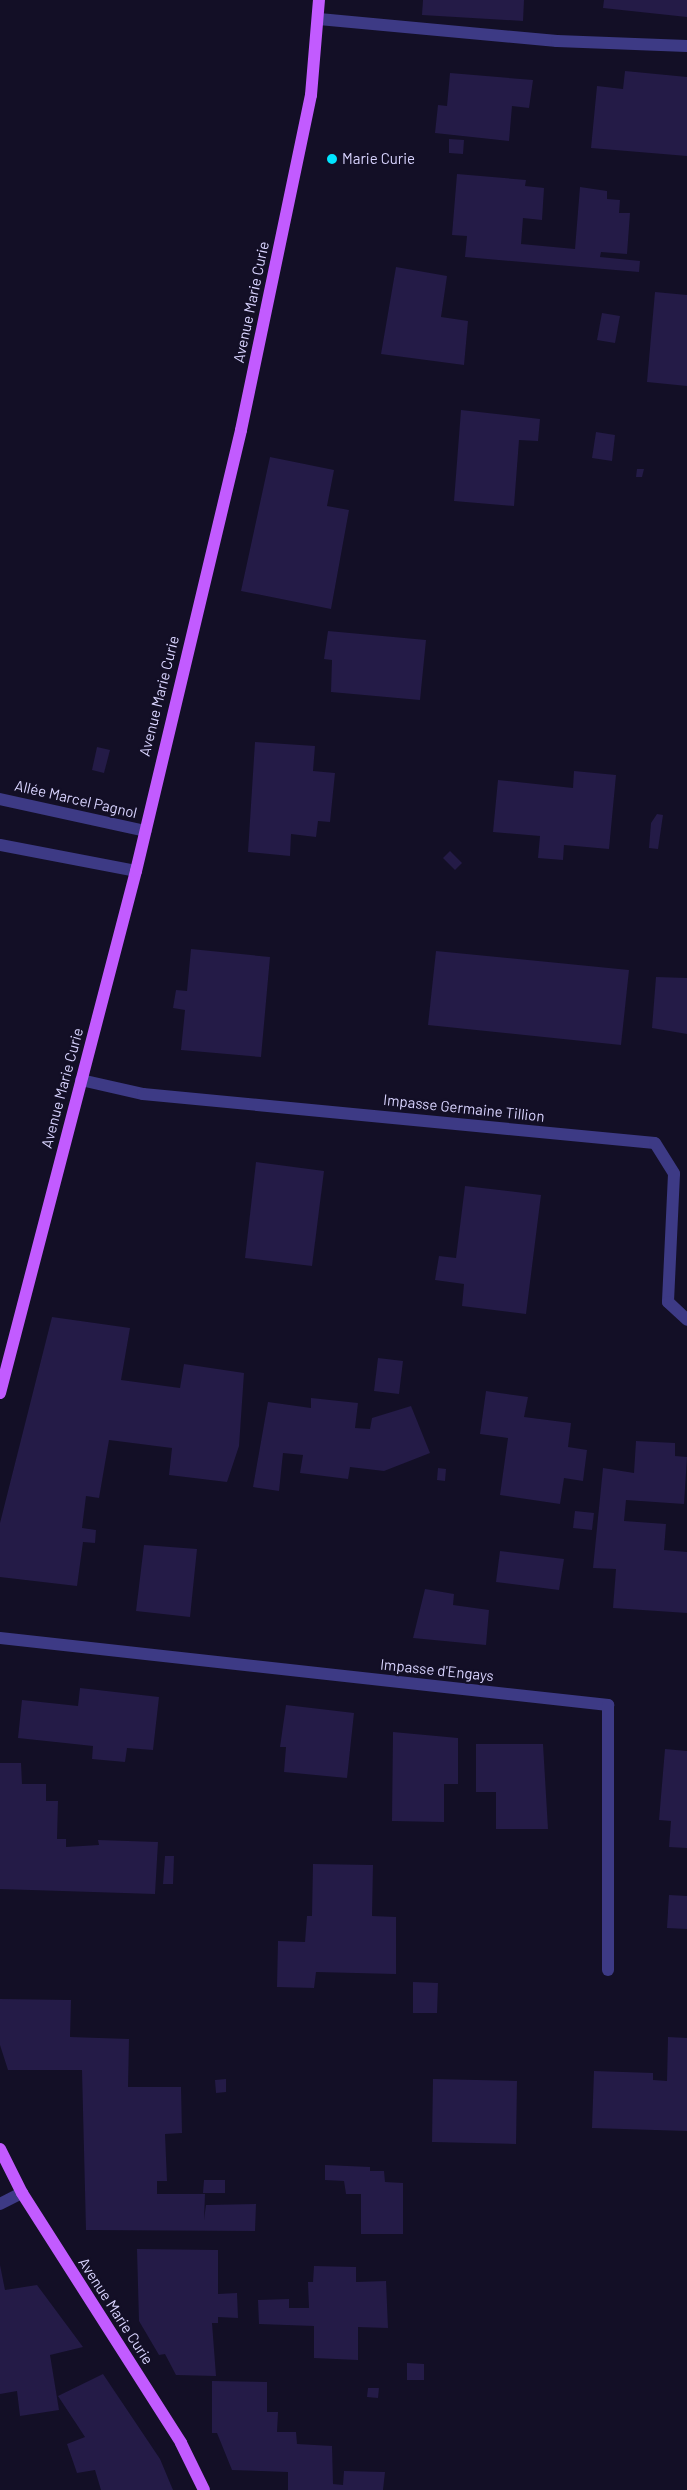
<!DOCTYPE html>
<html>
<head>
<meta charset="utf-8">
<style>
	body { margin:0 }
	#map { position:relative; width:687px; height:2490px; overflow:hidden; background:#130f26; font-family:Barlow,sans-serif }
	div>[style] { position:absolute }
	[style*='--x'] { left:calc(var(--x)*1px); top:calc(var(--y)*1px); width:calc(var(--w)*1px); rotate:calc(var(--a)*1deg) }
	.building>* { inset:0; background:#241b47 }
	.lane>* { height:12px; margin:-6px; padding:0 6px; transform-origin:6px; border-radius:6px; background:#3d3a85 }
	.street>* { height:12px; margin:-6px; padding:0 6px; transform-origin:6px; border-radius:6px; background:#3d3a85 }
	.primary>* { height:12px; margin:-6px; padding:0 6px; transform-origin:6px; border-radius:6px; background:#c25bff }
	.dots>* { width:14px; height:14px; translate:-50% -50%; box-sizing:border-box; border:2px solid #130f26; border-radius:50% }
	span { translate:-50% -50%; white-space:nowrap; text-align:center; line-height:1.15; -webkit-text-stroke:4.5px #130f26; paint-order:stroke }
	.poi-label { font-size:15px; color:#d9d4ff }
	.left { translate:0 -50%; text-align:left }
	.street-label { font-size:15px; color:#d9d4ff }
</style>
</head>
<body>
<div id="map">
	<div class="building">
		<i style="clip-path:polygon(423px 0,524px 0,523px 21px,422px 15px)"></i>
		<i style="clip-path:polygon(604px 0,687px 0,687px 17px,603px 8px)"></i>
		<i style="clip-path:polygon(625px 71px,687px 77px,687px 156px,591px 148px,597px 86px,623px 89px)"></i>
		<i style="clip-path:polygon(450px 73px,533px 80px,529px 108px,512px 106px,509px 141px,435px 133px,438px 105px,447px 106px)"></i>
		<i style="clip-path:polygon(449px 139px,464px 140px,463px 154px,449px 153px)"></i>
		<i style="clip-path:polygon(457px 174px,526px 180px,525px 186px,544px 188px,542px 220px,523px 218px,521px 244px,575px 249px,580px 187px,607px 191px,607px 199px,620px 200px,619px 213px,630px 213px,627px 254px,601px 252px,600px 257px,640px 261px,639px 272px,465px 257px,467px 236px,452px 235px)"></i>
		<i style="clip-path:polygon(396px 267px,447px 276px,441px 317px,468px 321px,464px 365px,381px 354px)"></i>
		<i style="clip-path:polygon(655px 292px,687px 295px,687px 386px,647px 382px)"></i>
		<i style="clip-path:polygon(602px 313px,620px 316px,615px 343px,597px 340px)"></i>
		<i style="clip-path:polygon(461px 410px,540px 419px,538px 441px,519px 440px,514px 506px,454px 501px)"></i>
		<i style="clip-path:polygon(596px 432px,615px 435px,612px 461px,592px 458px)"></i>
		<i style="clip-path:polygon(270px 457px,334px 470px,327px 506px,349px 510px,331px 609px,241px 591px)"></i>
		<i style="clip-path:polygon(637px 469px,644px 469px,642px 477px,636px 477px)"></i>
		<i style="clip-path:polygon(328px 631px,426px 640px,420px 700px,331px 692px,332px 660px,324px 659px)"></i>
		<i style="clip-path:polygon(255px 742px,315px 746px,313px 771px,335px 773px,330px 822px,318px 821px,316px 837px,291px 834px,290px 856px,248px 852px)"></i>
		<i style="clip-path:polygon(97px 747px,110px 750px,104px 773px,92px 770px)"></i>
		<i style="clip-path:polygon(574px 771px,616px 775px,609px 849px,564px 845px,563px 860px,538px 858px,540px 836px,493px 832px,498px 780px,573px 788px)"></i>
		<i style="clip-path:polygon(657px 814px,663px 815px,658px 849px,649px 848px,651px 823px)"></i>
		<i style="clip-path:polygon(450px 851px,462px 863px,455px 870px,443px 858px)"></i>
		<i style="clip-path:polygon(191px 949px,270px 957px,261px 1057px,181px 1050px,185px 1010px,173px 1008px,176px 990px,187px 991px)"></i>
		<i style="clip-path:polygon(436px 951px,629px 970px,621px 1045px,428px 1025px)"></i>
		<i style="clip-path:polygon(656px 977px,687px 978px,687px 1034px,652px 1028px)"></i>
		<i style="clip-path:polygon(256px 1162px,324px 1171px,312px 1266px,245px 1258px)"></i>
		<i style="clip-path:polygon(465px 1186px,541px 1195px,526px 1314px,462px 1306px,464px 1284px,435px 1280px,439px 1256px,456px 1258px)"></i>
		<i style="clip-path:polygon(52px 1317px,130px 1328px,121px 1380px,180px 1388px,184px 1364px,244px 1373px,239px 1446px,227px 1482px,169px 1475px,172px 1448px,109px 1440px,99px 1498px,86px 1496px,82px 1528px,96px 1530px,95px 1543px,83px 1542px,77px 1586px,0 1577px,0 1523px)"></i>
		<i style="clip-path:polygon(378px 1358px,403px 1361px,399px 1394px,374px 1391px)"></i>
		<i style="clip-path:polygon(486px 1391px,528px 1397px,524px 1417px,571px 1423px,568px 1447px,587px 1450px,583px 1481px,564px 1478px,560px 1504px,500px 1495px,508px 1438px,480px 1434px)"></i>
		<i style="clip-path:polygon(311px 1398px,358px 1403px,355px 1428px,370px 1429px,372px 1418px,411px 1406px,430px 1453px,384px 1471px,350px 1467px,348px 1479px,300px 1473px,303px 1455px,283px 1453px,279px 1491px,253px 1487px,268px 1402px,311px 1408px)"></i>
		<i style="clip-path:polygon(636px 1441px,675px 1443px,675px 1456px,687px 1457px,684px 1504px,626px 1500px,624px 1521px,666px 1524px,664px 1550px,687px 1552px,687px 1613px,613px 1608px,616px 1569px,593px 1568px,603px 1468px,634px 1473px)"></i>
		<i style="clip-path:polygon(438px 1468px,446px 1469px,445px 1481px,437px 1480px)"></i>
		<i style="clip-path:polygon(575px 1511px,594px 1513px,592px 1530px,573px 1528px)"></i>
		<i style="clip-path:polygon(144px 1545px,197px 1549px,190px 1617px,136px 1611px)"></i>
		<i style="clip-path:polygon(500px 1551px,564px 1559px,559px 1590px,496px 1582px)"></i>
		<i style="clip-path:polygon(425px 1589px,454px 1594px,453px 1605px,489px 1610px,486px 1645px,413px 1638px)"></i>
		<i style="clip-path:polygon(80px 1688px,159px 1697px,153px 1750px,127px 1748px,125px 1762px,92px 1759px,93px 1746px,18px 1738px,22px 1700px,78px 1706px)"></i>
		<i style="clip-path:polygon(286px 1705px,354px 1713px,347px 1778px,284px 1772px,286px 1747px,280px 1747px)"></i>
		<i style="clip-path:polygon(393px 1732px,458px 1738px,458px 1784px,444px 1784px,444px 1822px,392px 1821px)"></i>
		<i style="clip-path:polygon(476px 1744px,543px 1744px,548px 1829px,496px 1829px,496px 1792px,476px 1792px)"></i>
		<i style="clip-path:polygon(665px 1749px,687px 1751px,687px 1848px,669px 1847px,671px 1821px,659px 1820px)"></i>
		<i style="clip-path:polygon(0 1763px,21px 1763px,22px 1784px,46px 1784px,46px 1801px,58px 1801px,57px 1839px,66px 1839px,66px 1847px,99px 1845px,98px 1840px,158px 1842px,155px 1894px,0 1889px)"></i>
		<i style="clip-path:polygon(165px 1856px,174px 1856px,173px 1884px,163px 1884px)"></i>
		<i style="clip-path:polygon(313px 1864px,373px 1865px,372px 1916px,396px 1917px,396px 1974px,316px 1972px,314px 1988px,277px 1987px,278px 1941px,305px 1942px,307px 1916px,312px 1916px)"></i>
		<i style="clip-path:polygon(669px 1895px,687px 1896px,687px 1929px,667px 1928px)"></i>
		<i style="clip-path:polygon(413px 1982px,438px 1983px,437px 2013px,413px 2013px)"></i>
		<i style="clip-path:polygon(0 1999px,71px 2000px,70px 2037px,129px 2039px,128px 2087px,181px 2087px,182px 2133px,165px 2134px,167px 2181px,157px 2181px,157px 2194px,205px 2194px,204px 2220px,206px 2205px,256px 2204px,255px 2231px,86px 2230px,82px 2070px,8px 2070px,0 2045px)"></i>
		<i style="clip-path:polygon(668px 2037px,687px 2038px,687px 2131px,592px 2128px,594px 2071px,653px 2073px,653px 2080px,667px 2081px)"></i>
		<i style="clip-path:polygon(226px 2079px,226px 2092px,216px 2093px,215px 2080px)"></i>
		<i style="clip-path:polygon(433px 2079px,517px 2081px,516px 2144px,432px 2142px)"></i>
		<i style="clip-path:polygon(325px 2165px,370px 2167px,370px 2171px,384px 2171px,385px 2182px,403px 2183px,403px 2234px,361px 2234px,361px 2194px,346px 2194px,344px 2181px,325px 2180px)"></i>
		<i style="clip-path:polygon(204px 2180px,225px 2180px,225px 2193px,203px 2193px)"></i>
		<i style="clip-path:polygon(137px 2249px,218px 2250px,218px 2294px,237px 2293px,238px 2318px,218px 2317px,218px 2323px,212px 2323px,216px 2376px,176px 2375px,165px 2354px,159px 2355px,139px 2321px)"></i>
		<i style="clip-path:polygon(0 2265px,5px 2290px,37px 2285px,83px 2347px,50px 2355px,59px 2410px,20px 2416px,17px 2391px,0 2394px)"></i>
		<i style="clip-path:polygon(314px 2266px,356px 2267px,356px 2282px,386px 2281px,388px 2328px,358px 2327px,358px 2360px,314px 2358px,314px 2326px,259px 2324px,258px 2300px,289px 2299px,289px 2308px,309px 2308px,308px 2282px,313px 2282px)"></i>
		<i style="clip-path:polygon(407px 2363px,424px 2364px,424px 2380px,407px 2380px)"></i>
		<i style="clip-path:polygon(103px 2374px,160px 2459px,173px 2490px,101px 2490px,95px 2470px,77px 2473px,67px 2444px,85px 2437px,58px 2396px)"></i>
		<i style="clip-path:polygon(212px 2381px,267px 2382px,267px 2412px,278px 2412px,277px 2432px,296px 2432px,297px 2444px,332px 2446px,333px 2484px,343px 2485px,344px 2471px,385px 2472px,383px 2490px,288px 2490px,288px 2472px,232px 2470px,217px 2433px,212px 2433px)"></i>
		<i style="clip-path:polygon(368px 2388px,379px 2388px,378px 2398px,367px 2397px)"></i>
	</div>
	<div class="lane">
		<i style="--x:319;--y:19;--w:239;--a:5.3"></i>
		<i style="--x:557;--y:41;--w:130;--a:2.2"></i>
		<i style="--x:0;--y:799;--w:149;--a:12.4"></i>
		<i style="--x:0;--y:845;--w:138;--a:10.8"></i>
	</div>
	<div class="street">
		<i style="--x:81;--y:1080;--w:64;--a:12.7"></i>
		<i style="--x:143;--y:1094;--w:514;--a:5.47"></i>
		<i style="--x:655;--y:1143;--w:36;--a:58"></i>
		<i style="--x:674;--y:1174;--w:128;--a:92.7"></i>
		<i style="--x:668;--y:1302;--w:26;--a:43"></i>
		<i style="--x:0;--y:1638;--w:612;--a:6.29"></i>
		<i style="--x:608;--y:1705;--w:265;--a:90"></i>
		<i style="--x:0;--y:2204;--w:25;--a:-27"></i>
	</div>
	<div class="primary">
		<i style="--x:0;--y:1393;--w:539;--a:-75.4"></i>
		<i style="--x:136;--y:871;--w:453;--a:-76.6"></i>
		<i style="--x:241;--y:430;--w:342;--a:-78.2"></i>
		<i style="--x:311;--y:95;--w:95;--a:-85.2"></i>
		<i style="--x:0;--y:2149;--w:49;--a:63.4"></i>
		<i style="--x:22;--y:2193;--w:296;--a:57.5"></i>
		<i style="--x:181;--y:2443;--w:52;--a:63.9"></i>
	</div>
	<div class="dots">
		<i style="left:332px;top:159px;background:#00e5ff"></i>
	</div>
	<div class="poi-label">
		<span class="left" style="left:342px;top:159px">Marie Curie</span>
	</div>
	<div class="street-label">
		<span style="left:251px;top:302px;rotate:-78deg">Avenue Marie Curie</span>
		<span style="left:159px;top:696px;rotate:-76deg">Avenue Marie Curie</span>
		<span style="left:76px;top:799px;rotate:13deg">Allée Marcel Pagnol</span>
		<span style="left:62px;top:1088px;rotate:-75deg">Avenue Marie Curie</span>
		<span style="left:464px;top:1108px;rotate:6deg">Impasse Germaine Tillion</span>
		<span style="left:437px;top:1670px;rotate:6deg">Impasse d'Engays</span>
		<span style="left:116px;top:2311px;rotate:57deg">Avenue Marie Curie</span>
	</div>
</div>
</body>
</html>
